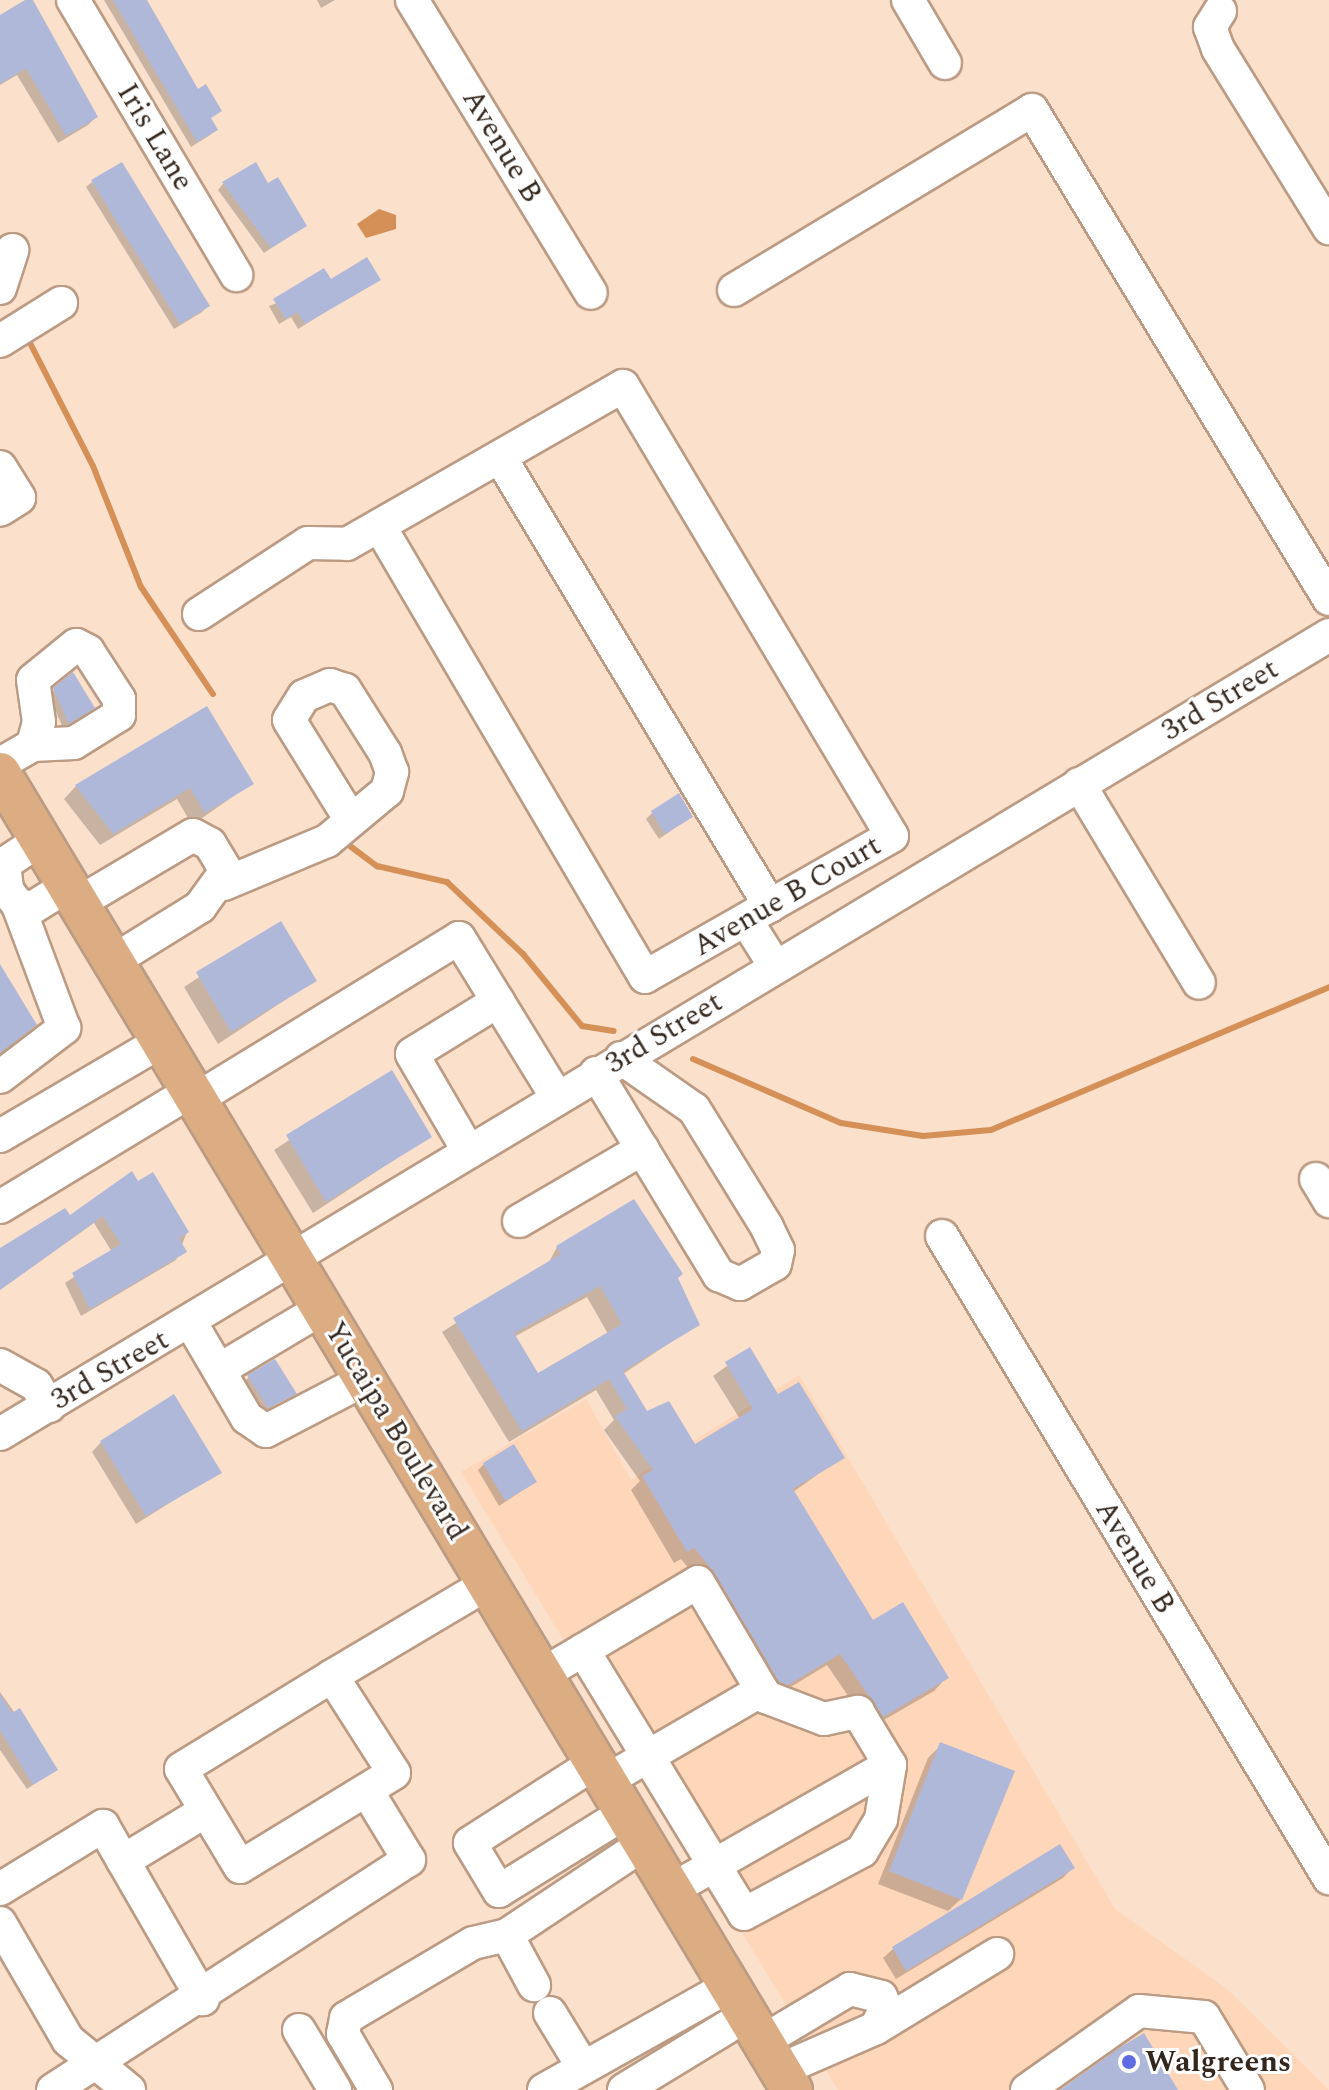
<!DOCTYPE html>
<html>
<head>
<meta charset="utf-8">
<style>
	body { margin:0 }
	#map { position:relative; width:1329px; height:2090px; overflow:hidden; background:#fbe0cc; font-family:Spectral,serif }
	div>[style] { position:absolute }
	[style*='--x'] { left:calc(var(--x)*1px); top:calc(var(--y)*1px); width:calc(var(--w)*1px); rotate:calc(var(--a)*1deg) }
	.built>* { inset:0; background:#fed6b9 }
	.water>* { inset:0; background:#d59058 }
	.shadow>* { inset:0; background:#0003 }
	.stream>* { height:6px; margin:-3px; padding:0 3px; transform-origin:3px; border-radius:3px; background:#d59058 }
	.building>* { inset:0; background:#b0b8da }
	.roads { filter:drop-shadow(2px 0 #bb9b84) drop-shadow(-2px 0 #bb9b84) drop-shadow(0 2px #bb9b84) drop-shadow(0 -2px #bb9b84) }
	.minor>* { height:32px; margin:-16px; padding:0 16px; transform-origin:16px; border-radius:16px; background:#fff }
	.major>* { height:40px; margin:-20px; padding:0 20px; transform-origin:20px; border-radius:20px; background:#dcad83 }
	.dots>* { width:22px; height:22px; translate:-50% -50%; box-sizing:border-box; border:4px solid #fff; border-radius:50% }
	span { translate:-50% -50%; white-space:nowrap; text-align:center; line-height:1.15; -webkit-text-stroke:6px #fff; paint-order:stroke }
	.street-label { font-size:30px; color:#34271e }
	.poi-label { font-size:30px; color:#34271e; font-weight:700 }
	.left { translate:0 -50%; text-align:left }
</style>
</head>
<body>
<div id="map">
	<div class="built">
		<i style="clip-path:polygon(799px 1375px,1115px 1909px,1227px 1989px,1329px 2090px,838px 2090px,461px 1472px,586px 1399px,631px 1480px)"></i>
	</div>
	<div class="water">
		<i style="clip-path:polygon(379px 209px,396px 215px,396px 229px,366px 238px,357px 224px)"></i>
	</div>
	<div class="shadow">
		<i style="clip-path:polygon(104px 0,144px 0,197px 92px,220px 111px,209px 119px,215px 130px,210px 135px,191px 147px)"></i>
		<i style="clip-path:polygon(317px 0,335px 0,321px 8px)"></i>
		<i style="clip-path:polygon(0 18px,96px 117px,88px 125px,58px 143px,17px 75px,0 85px)"></i>
		<i style="clip-path:polygon(92px 182px,208px 306px,202px 312px,174px 329px,86px 187px)"></i>
		<i style="clip-path:polygon(223px 184px,268px 185px,305px 226px,264px 253px,218px 190px)"></i>
		<i style="clip-path:polygon(378px 279px,298px 329px,291px 317px,279px 324px,269px 306px,330px 282px)"></i>
		<i style="clip-path:polygon(55px 689px,87px 713px,63px 728px,49px 696px)"></i>
		<i style="clip-path:polygon(251px 784px,192px 825px,177px 799px,100px 845px,64px 799px,76px 786px)"></i>
		<i style="clip-path:polygon(652px 813px,691px 817px,659px 839px,646px 819px)"></i>
		<i style="clip-path:polygon(280px 924px,314px 981px,218px 1044px,184px 987px)"></i>
		<i style="clip-path:polygon(0 968px,34px 1025px,0 1056px)"></i>
		<i style="clip-path:polygon(391px 1073px,429px 1137px,313px 1213px,274px 1150px)"></i>
		<i style="clip-path:polygon(138px 1184px,187px 1232px,176px 1260px,81px 1316px,65px 1283px,112px 1252px,94px 1223px,0 1290px,0 1250px)"></i>
		<i style="clip-path:polygon(evenodd,557px 1247px,676px 1279px,698px 1324px,623px 1374px,647px 1414px,694px 1447px,740px 1419px,713px 1376px,749px 1350px,778px 1397px,842px 1457px,793px 1492px,872px 1623px,946px 1678px,934px 1691px,870px 1728px,827px 1665px,774px 1697px,702px 1585px,681px 1559px,674px 1563px,631px 1490px,640px 1481px,604px 1430px,614px 1420px,596px 1390px,509px 1442px,442px 1332px,548px 1264px,557px 1247px,587px 1297px,608px 1334px,538px 1376px,514px 1337px,587px 1297px)"></i>
		<i style="clip-path:polygon(249px 1377px,294px 1393px,262px 1413px,243px 1383px)"></i>
		<i style="clip-path:polygon(101px 1442px,219px 1472px,136px 1524px,92px 1452px)"></i>
		<i style="clip-path:polygon(484px 1464px,535px 1482px,499px 1506px,478px 1470px)"></i>
		<i style="clip-path:polygon(0 1692px,55px 1770px,27px 1789px,0 1750px)"></i>
		<i style="clip-path:polygon(941px 1745px,961px 1899px,948px 1911px,878px 1884px,928px 1758px)"></i>
		<i style="clip-path:polygon(1060px 1847px,1072px 1868px,1063px 1878px,896px 1979px,883px 1958px,893px 1949px)"></i>
	</div>
	<div class="stream">
		<i style="--x:29;--y:341;--w:140;--a:62.9"></i>
		<i style="--x:93;--y:466;--w:130;--a:68.4"></i>
		<i style="--x:141;--y:587;--w:129;--a:56.1"></i>
		<i style="--x:350;--y:846;--w:34;--a:37"></i>
		<i style="--x:377;--y:866;--w:72;--a:12.9"></i>
		<i style="--x:447;--y:882;--w:105;--a:43.5"></i>
		<i style="--x:523;--y:954;--w:93;--a:50.7"></i>
		<i style="--x:582;--y:1026;--w:32;--a:9"></i>
		<i style="--x:693;--y:1059;--w:161;--a:23.4"></i>
		<i style="--x:841;--y:1123;--w:83;--a:9"></i>
		<i style="--x:923;--y:1136;--w:68;--a:-5"></i>
		<i style="--x:991;--y:1130;--w:367;--a:-22.9"></i>
	</div>
	<div class="building">
		<i style="clip-path:polygon(25px 0,33px 0,98px 117px,66px 136px,26px 68px,0 84px,0 15px)"></i>
		<i style="clip-path:polygon(113px 0,147px 0,198px 89px,206px 84px,222px 111px,211px 118px,218px 130px,197px 142px)"></i>
		<i style="clip-path:polygon(122px 162px,210px 306px,180px 324px,91px 180px)"></i>
		<i style="clip-path:polygon(256px 162px,268px 183px,278px 177px,307px 226px,271px 248px,222px 182px)"></i>
		<i style="clip-path:polygon(367px 257px,381px 280px,305px 324px,297px 312px,286px 319px,273px 299px,324px 268px,331px 279px)"></i>
		<i style="clip-path:polygon(73px 672px,95px 708px,69px 724px,53px 688px)"></i>
		<i style="clip-path:polygon(207px 706px,254px 784px,205px 813px,190px 788px,113px 834px,75px 785px)"></i>
		<i style="clip-path:polygon(679px 793px,693px 817px,665px 834px,651px 811px)"></i>
		<i style="clip-path:polygon(281px 921px,317px 981px,231px 1032px,196px 972px)"></i>
		<i style="clip-path:polygon(0 964px,37px 1025px,0 1053px)"></i>
		<i style="clip-path:polygon(392px 1070px,432px 1137px,326px 1202px,286px 1135px)"></i>
		<i style="clip-path:polygon(132px 1171px,138px 1181px,153px 1172px,189px 1232px,179px 1238px,187px 1252px,90px 1309px,72px 1273px,121px 1244px,103px 1216px,0 1290px,0 1248px,65px 1208px,70px 1215px)"></i>
		<i style="clip-path:polygon(evenodd,634px 1199px,683px 1274px,678px 1278px,700px 1325px,623px 1371px,647px 1411px,669px 1401px,695px 1444px,753px 1409px,725px 1362px,750px 1347px,778px 1394px,799px 1382px,845px 1458px,793px 1489px,873px 1620px,903px 1602px,949px 1678px,883px 1717px,840px 1654px,788px 1685px,779px 1682px,714px 1572px,694px 1548px,687px 1552px,642px 1476px,653px 1470px,615px 1416px,627px 1409px,609px 1379px,522px 1431px,453px 1318px,561px 1254px,556px 1246px,634px 1199px,600px 1286px,622px 1324px,538px 1373px,514px 1333px,600px 1286px)"></i>
		<i style="clip-path:polygon(275px 1359px,297px 1394px,268px 1408px,247px 1375px)"></i>
		<i style="clip-path:polygon(174px 1394px,222px 1473px,146px 1516px,100px 1441px)"></i>
		<i style="clip-path:polygon(514px 1444px,537px 1482px,505px 1501px,483px 1463px)"></i>
		<i style="clip-path:polygon(0 1694px,12px 1713px,20px 1708px,58px 1770px,33px 1785px,0 1730px)"></i>
		<i style="clip-path:polygon(940px 1742px,1015px 1771px,962px 1900px,889px 1871px)"></i>
		<i style="clip-path:polygon(1060px 1844px,1075px 1868px,906px 1971px,892px 1947px)"></i>
		<i style="clip-path:polygon(1144px 2033px,1178px 2090px,1060px 2090px,1119px 2048px)"></i>
	</div>
	<div class="roads">
		<div class="minor">
			<i style="--x:73;--y:0;--w:320;--a:59.3"></i>
			<i style="--x:412;--y:0;--w:343;--a:58.6"></i>
			<i style="--x:908;--y:0;--w:73;--a:59.6"></i>
			<i style="--x:1220;--y:11;--w:19;--a:122"></i>
			<i style="--x:1210;--y:27;--w:23;--a:70"></i>
			<i style="--x:1218;--y:49;--w:211;--a:58.2"></i>
			<i style="--x:0;--y:288;--w:40;--a:-72"></i>
			<i style="--x:734;--y:290;--w:348;--a:-31.1"></i>
			<i style="--x:1032;--y:110;--w:572;--a:58.73"></i>
			<i style="--x:0;--y:341;--w:72;--a:-31.9"></i>
			<i style="--x:500;--y:457;--w:524;--a:58.98"></i>
			<i style="--x:0;--y:467;--w:36;--a:58"></i>
			<i style="--x:19;--y:498;--w:22;--a:148"></i>
			<i style="--x:199;--y:614;--w:130;--a:-33.1"></i>
			<i style="--x:308;--y:543;--w:39;--a:1"></i>
			<i style="--x:347;--y:544;--w:318;--a:-29.8"></i>
			<i style="--x:623;--y:386;--w:524;--a:59.13"></i>
			<i style="--x:892;--y:836;--w:284;--a:150.3"></i>
			<i style="--x:645;--y:977;--w:522;--a:-120.49"></i>
			<i style="--x:0;--y:764;--w:38;--a:-30"></i>
			<i style="--x:33;--y:745;--w:41;--a:-2.8"></i>
			<i style="--x:74;--y:743;--w:53;--a:-31.9"></i>
			<i style="--x:119;--y:715;--w:16;--a:-90"></i>
			<i style="--x:119;--y:699;--w:57;--a:-122.9"></i>
			<i style="--x:88;--y:651;--w:13;--a:-153"></i>
			<i style="--x:76;--y:645;--w:55;--a:140.9"></i>
			<i style="--x:33;--y:680;--w:42;--a:81.9"></i>
			<i style="--x:39;--y:722;--w:24;--a:105"></i>
			<i style="--x:1079;--y:784;--w:232;--a:58.9"></i>
			<i style="--x:40;--y:840;--w:43;--a:146.3"></i>
			<i style="--x:4;--y:864;--w:26;--a:83"></i>
			<i style="--x:7;--y:890;--w:19;--a:54"></i>
			<i style="--x:18;--y:905;--w:14;--a:12"></i>
			<i style="--x:32;--y:908;--w:44;--a:-31.9"></i>
			<i style="--x:224;--y:884;--w:112;--a:-22.7"></i>
			<i style="--x:327;--y:841;--w:78;--a:-39.8"></i>
			<i style="--x:387;--y:791;--w:20;--a:-75"></i>
			<i style="--x:392;--y:772;--w:20;--a:-110"></i>
			<i style="--x:385;--y:753;--w:75;--a:-122.4"></i>
			<i style="--x:345;--y:690;--w:16;--a:-162"></i>
			<i style="--x:330;--y:685;--w:28;--a:157"></i>
			<i style="--x:304;--y:696;--w:28;--a:122"></i>
			<i style="--x:289;--y:720;--w:118;--a:58.2"></i>
			<i style="--x:80;--y:902;--w:131;--a:-30.7"></i>
			<i style="--x:193;--y:835;--w:19;--a:28"></i>
			<i style="--x:210;--y:844;--w:31;--a:59"></i>
			<i style="--x:226;--y:871;--w:44;--a:125.8"></i>
			<i style="--x:200;--y:907;--w:102;--a:148.2"></i>
			<i style="--x:746;--y:920;--w:54;--a:57.8"></i>
			<i style="--x:596;--y:1073;--w:237;--a:58.7"></i>
			<i style="--x:719;--y:1275;--w:23;--a:23"></i>
			<i style="--x:740;--y:1284;--w:40;--a:-29.7"></i>
			<i style="--x:775;--y:1264;--w:14;--a:-78"></i>
			<i style="--x:778;--y:1250;--w:25;--a:-116"></i>
			<i style="--x:767;--y:1227;--w:139;--a:-121.7"></i>
			<i style="--x:694;--y:1109;--w:89;--a:-145.1"></i>
			<i style="--x:0;--y:1077;--w:81;--a:-37.4"></i>
			<i style="--x:64;--y:1028;--w:131;--a:-110.5"></i>
			<i style="--x:198;--y:1098;--w:306;--a:-31.5"></i>
			<i style="--x:459;--y:938;--w:187;--a:58.4"></i>
			<i style="--x:0;--y:1136;--w:188;--a:-30.4"></i>
			<i style="--x:469;--y:1152;--w:113;--a:-120.2"></i>
			<i style="--x:412;--y:1054;--w:101;--a:-31.6"></i>
			<i style="--x:1316;--y:1179;--w:26;--a:59"></i>
			<i style="--x:0;--y:1207;--w:226;--a:-31.2"></i>
			<i style="--x:519;--y:1221;--w:143;--a:-30.3"></i>
			<i style="--x:942;--y:1236;--w:750;--a:58.92"></i>
			<i style="--x:191;--y:1323;--w:110;--a:59.5"></i>
			<i style="--x:247;--y:1418;--w:23;--a:34"></i>
			<i style="--x:266;--y:1431;--w:110;--a:-27.5"></i>
			<i style="--x:0;--y:1365;--w:41;--a:29.1"></i>
			<i style="--x:36;--y:1385;--w:25;--a:58"></i>
			<i style="--x:219;--y:1370;--w:121;--a:-30.8"></i>
			<i style="--x:0;--y:1434;--w:1551;--a:-31.01"></i>
			<i style="--x:583;--y:1650;--w:309;--a:58.6"></i>
			<i style="--x:744;--y:1914;--w:134;--a:-28.1"></i>
			<i style="--x:862;--y:1851;--w:37;--a:-59"></i>
			<i style="--x:881;--y:1819;--w:55;--a:-80.5"></i>
			<i style="--x:541;--y:1675;--w:182;--a:-30.6"></i>
			<i style="--x:698;--y:1582;--w:134;--a:59.4"></i>
			<i style="--x:766;--y:1697;--w:62;--a:20.8"></i>
			<i style="--x:824;--y:1719;--w:35;--a:-12"></i>
			<i style="--x:858;--y:1712;--w:62;--a:58.9"></i>
			<i style="--x:890;--y:1765;--w:249;--a:150.3"></i>
			<i style="--x:332;--y:1676;--w:115;--a:57.4"></i>
			<i style="--x:394;--y:1773;--w:180;--a:148.6"></i>
			<i style="--x:240;--y:1867;--w:114;--a:-121"></i>
			<i style="--x:181;--y:1769;--w:177;--a:-31.6"></i>
			<i style="--x:332;--y:1676;--w:180;--a:-30.7"></i>
			<i style="--x:598;--y:1761;--w:152;--a:147.4"></i>
			<i style="--x:470;--y:1843;--w:56;--a:58.9"></i>
			<i style="--x:499;--y:1891;--w:152;--a:-31.8"></i>
			<i style="--x:609;--y:1779;--w:177;--a:-30.2"></i>
			<i style="--x:123;--y:1861;--w:95;--a:-31.2"></i>
			<i style="--x:0;--y:1889;--w:121;--a:-31.5"></i>
			<i style="--x:103;--y:1826;--w:200;--a:60"></i>
			<i style="--x:0;--y:1923;--w:135;--a:59.8"></i>
			<i style="--x:68;--y:2040;--w:79;--a:39.3"></i>
			<i style="--x:507;--y:1935;--w:57;--a:61.6"></i>
			<i style="--x:550;--y:2013;--w:63;--a:58.6"></i>
			<i style="--x:876;--y:2028;--w:142;--a:-31.4"></i>
			<i style="--x:299;--y:2030;--w:70;--a:59"></i>
			<i style="--x:763;--y:2041;--w:101;--a:-30.9"></i>
			<i style="--x:850;--y:1989;--w:32;--a:14"></i>
			<i style="--x:881;--y:1997;--w:12;--a:66"></i>
			<i style="--x:886;--y:2008;--w:22;--a:117"></i>
			<i style="--x:876;--y:2028;--w:105;--a:156.4"></i>
			<i style="--x:53;--y:2090;--w:424;--a:-32.9"></i>
			<i style="--x:409;--y:1860;--w:81;--a:-121.3"></i>
			<i style="--x:376;--y:2090;--w:65;--a:-120.5"></i>
			<i style="--x:343;--y:2034;--w:16;--a:-79"></i>
			<i style="--x:346;--y:2018;--w:147;--a:-30.6"></i>
			<i style="--x:473;--y:1943;--w:35;--a:-13"></i>
			<i style="--x:507;--y:1935;--w:168;--a:-33.6"></i>
			<i style="--x:544;--y:2090;--w:212;--a:-29.3"></i>
			<i style="--x:624;--y:2090;--w:144;--a:-31.4"></i>
			<i style="--x:1027;--y:2090;--w:137;--a:-35.2"></i>
			<i style="--x:1139;--y:2011;--w:65;--a:5.3"></i>
			<i style="--x:1204;--y:2017;--w:85;--a:58.9"></i>
		</div>
		<div class="major">
			<i style="--x:0;--y:773;--w:1537;--a:58.98"></i>
		</div>
	</div>
	<div class="dots">
		<i style="left:1129px;top:2062px;background:#5e6be3"></i>
	</div>
	<div class="street-label">
		<span style="left:155px;top:137px;rotate:59deg">Iris Lane</span>
		<span style="left:502px;top:146px;rotate:59deg">Avenue B</span>
		<span style="left:1220px;top:700px;rotate:-31deg">3rd Street</span>
		<span style="left:787px;top:896px;rotate:-30deg">Avenue B Court</span>
		<span style="left:664px;top:1033px;rotate:-31deg">3rd Street</span>
		<span style="left:110px;top:1370px;rotate:-30deg">3rd Street</span>
		<span style="left:396px;top:1431px;rotate:59deg">Yucaipa Boulevard</span>
		<span style="left:1135px;top:1557px;rotate:59deg">Avenue B</span>
	</div>
	<div class="poi-label">
		<span class="left" style="left:1145px;top:2062px">Walgreens</span>
	</div>
</div>
</body>
</html>
